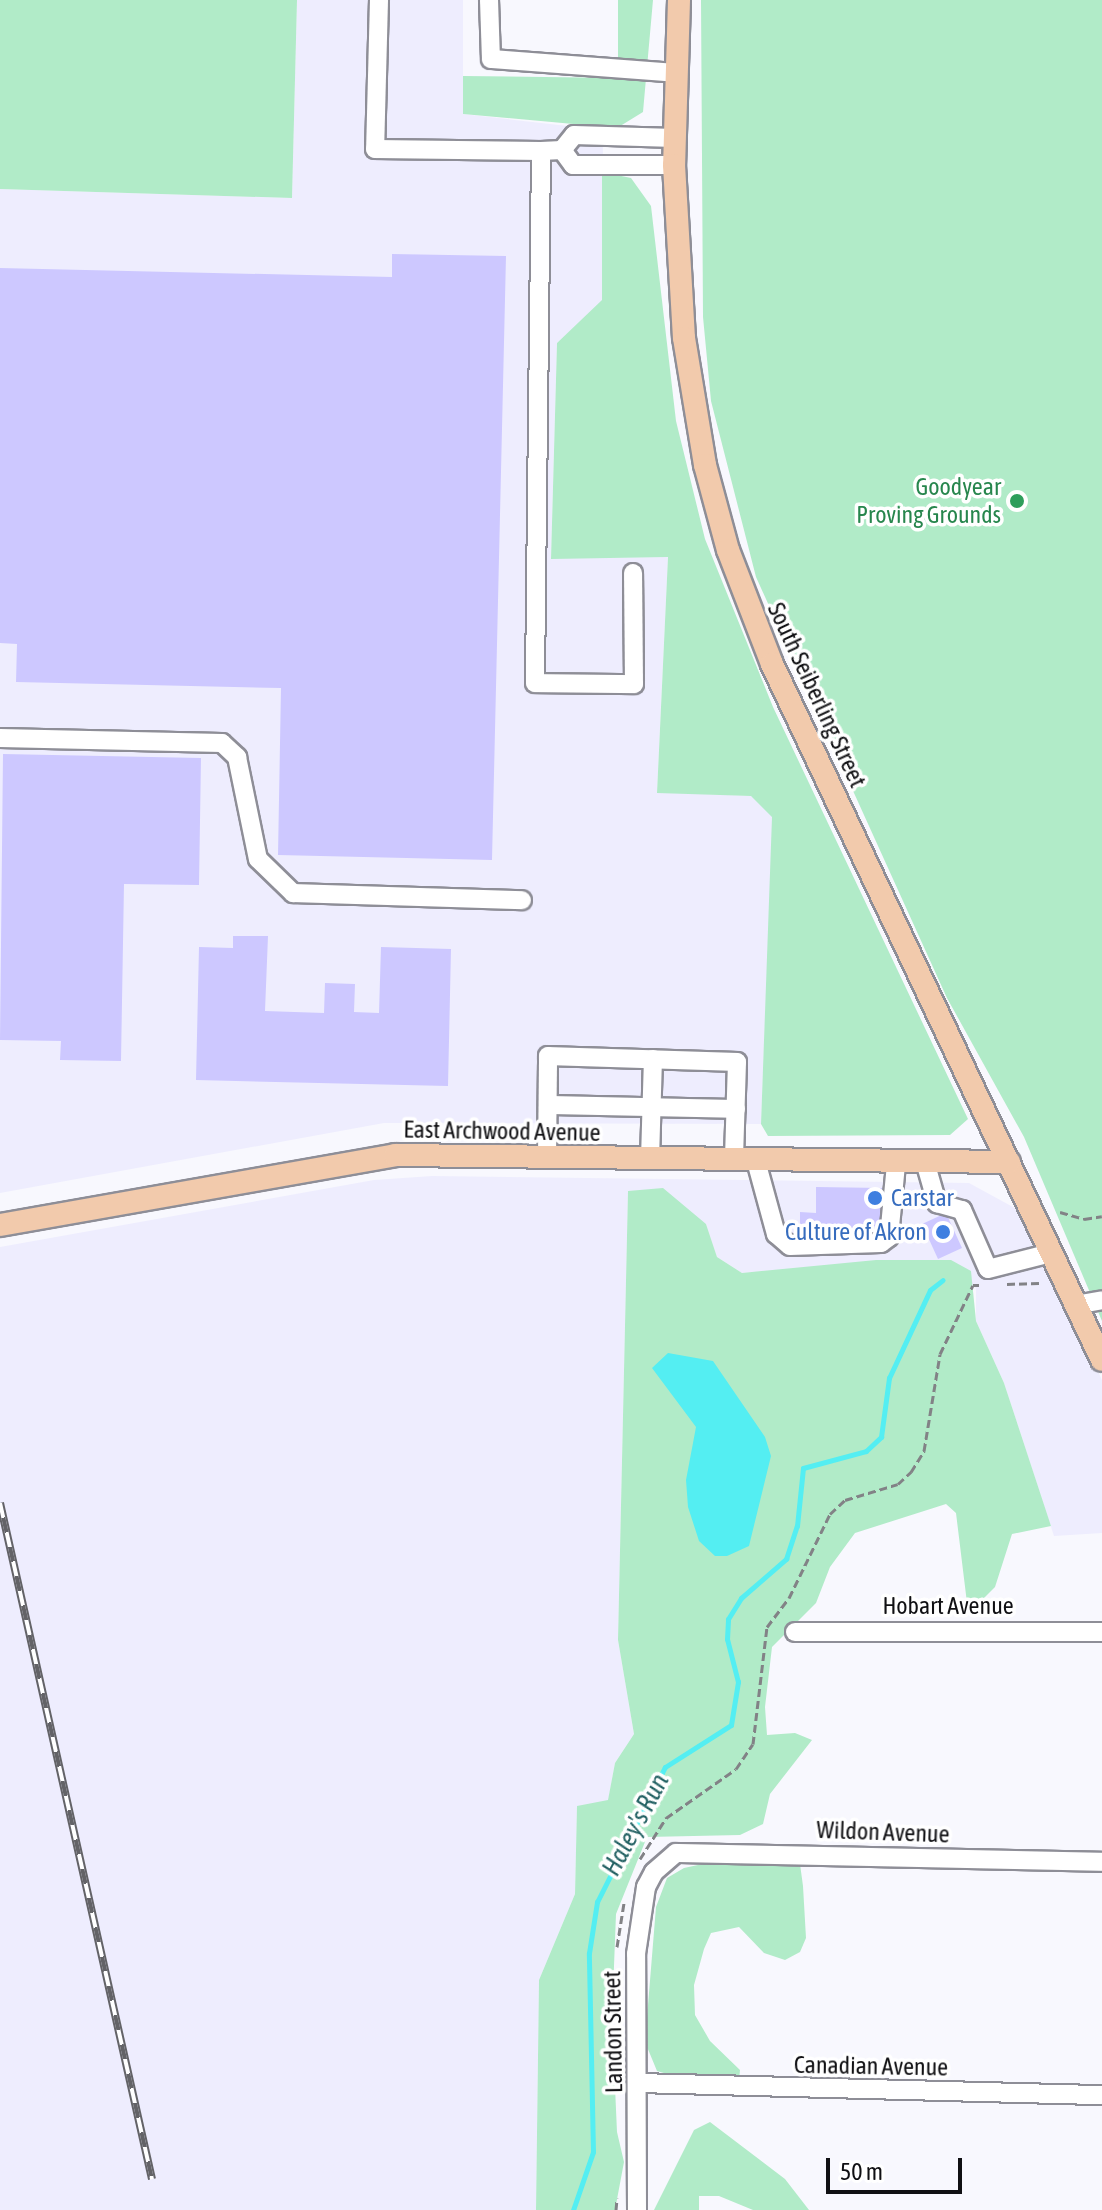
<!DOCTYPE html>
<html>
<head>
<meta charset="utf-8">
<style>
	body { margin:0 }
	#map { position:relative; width:1102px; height:2210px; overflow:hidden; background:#f8f8fe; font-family:"Asap Condensed",sans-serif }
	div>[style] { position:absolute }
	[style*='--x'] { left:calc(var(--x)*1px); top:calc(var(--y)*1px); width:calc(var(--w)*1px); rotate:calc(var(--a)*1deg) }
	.built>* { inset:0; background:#eeedfe }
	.green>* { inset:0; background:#b1ebc8 }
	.water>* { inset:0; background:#54eef2 }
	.stream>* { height:5px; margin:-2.5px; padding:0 2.5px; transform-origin:2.5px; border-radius:2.5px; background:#54eef2 }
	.building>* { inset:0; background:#cdc8ff }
	.path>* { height:3px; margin-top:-1.5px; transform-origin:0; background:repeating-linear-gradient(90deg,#828286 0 8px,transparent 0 12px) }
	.roads { filter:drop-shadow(2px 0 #8e8e97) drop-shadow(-2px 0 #8e8e97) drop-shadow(0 2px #8e8e97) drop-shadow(0 -2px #8e8e97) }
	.minor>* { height:18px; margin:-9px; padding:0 9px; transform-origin:9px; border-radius:9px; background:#fff }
	.major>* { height:22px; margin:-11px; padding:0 11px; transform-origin:11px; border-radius:11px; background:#f2caac }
	.rail>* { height:8px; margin-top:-4px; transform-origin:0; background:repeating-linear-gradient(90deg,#fff 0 15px,#636367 0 30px); box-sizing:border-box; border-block:2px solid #636367 }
	.dots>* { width:22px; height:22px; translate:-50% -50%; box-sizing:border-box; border:4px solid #fff; border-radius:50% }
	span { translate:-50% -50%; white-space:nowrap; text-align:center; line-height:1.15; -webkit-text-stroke:7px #fff; paint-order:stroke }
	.leisure-label { font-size:24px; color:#27864d }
	.right { translate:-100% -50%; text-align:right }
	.street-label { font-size:24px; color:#101013 }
	.shop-label { font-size:24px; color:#366cbe }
	.left { translate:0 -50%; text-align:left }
	.water-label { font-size:26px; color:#246264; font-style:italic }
	.scale { position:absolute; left:826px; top:2158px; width:136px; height:36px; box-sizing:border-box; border:4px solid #101013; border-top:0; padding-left:10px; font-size:24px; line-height:28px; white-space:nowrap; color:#101013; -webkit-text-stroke:6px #fff; paint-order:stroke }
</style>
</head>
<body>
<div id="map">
	<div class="built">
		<i style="clip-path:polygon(297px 0,463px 0,463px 114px,603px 130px,602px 301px,557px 343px,551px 558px,668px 557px,657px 792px,751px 796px,773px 817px,761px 1124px,384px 1123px,0 1193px,0 189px,292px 198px)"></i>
		<i style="clip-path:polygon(432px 1176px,969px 1183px,1022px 1212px,1102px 1380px,1102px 1533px,1054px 1536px,1004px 1383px,976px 1321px,976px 1288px,911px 1261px,742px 1273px,717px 1257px,706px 1224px,628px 1192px,618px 1640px,634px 1734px,615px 1763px,608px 1801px,577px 1807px,575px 1894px,539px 1980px,536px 2210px,0 2210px,0 1247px,374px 1180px)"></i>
	</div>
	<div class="green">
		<i style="clip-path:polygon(0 0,297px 0,292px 198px,0 189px)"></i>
		<i style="clip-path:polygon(618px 0,653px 0,643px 112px,617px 128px,463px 114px,463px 76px,618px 78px)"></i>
		<i style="clip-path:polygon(701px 0,1102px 0,1102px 1321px,1024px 1137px,947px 998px,756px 577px,711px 401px,703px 317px)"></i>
		<i style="clip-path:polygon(602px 172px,631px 178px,651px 206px,676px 421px,705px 539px,773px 707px,968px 1119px,950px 1135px,768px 1136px,761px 1124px,772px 817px,751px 796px,657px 793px,668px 557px,551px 559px,557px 343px,602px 300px)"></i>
		<i style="clip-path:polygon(663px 1188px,706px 1224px,717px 1257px,742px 1273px,876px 1260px,951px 1260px,971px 1271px,976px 1321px,1004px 1383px,1051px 1526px,1012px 1534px,995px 1587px,979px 1603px,967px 1603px,956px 1513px,946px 1504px,855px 1533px,830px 1567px,816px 1603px,772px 1647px,765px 1707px,767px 1735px,795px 1733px,812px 1740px,770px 1794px,763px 1824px,740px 1835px,647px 1837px,616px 1914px,612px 2018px,617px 2132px,624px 2162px,615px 2210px,536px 2210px,539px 1980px,575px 1894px,577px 1806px,608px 1800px,615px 1763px,634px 1734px,618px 1640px,628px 1191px)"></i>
		<i style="clip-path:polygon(712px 1862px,800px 1864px,803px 1886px,806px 1938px,800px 1952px,785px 1960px,764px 1953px,739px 1927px,711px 1933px,704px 1949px,694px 1985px,695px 2015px,710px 2041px,740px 2070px,739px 2080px,681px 2078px,657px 2071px,645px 2042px,656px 1907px,667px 1878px,684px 1868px)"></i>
		<i style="clip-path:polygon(710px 2122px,785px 2179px,809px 2210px,753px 2210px,719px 2196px,699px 2196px,699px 2210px,654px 2210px,694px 2130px)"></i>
	</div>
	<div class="water">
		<i style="clip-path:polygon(668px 1353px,713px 1361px,765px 1437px,771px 1456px,749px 1546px,727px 1556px,715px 1556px,699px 1541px,688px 1507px,686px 1480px,696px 1427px,652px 1368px)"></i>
	</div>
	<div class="stream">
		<i style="--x:573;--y:2210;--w:61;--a:-71"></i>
		<i style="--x:593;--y:2152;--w:199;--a:-91.2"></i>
		<i style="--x:589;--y:1953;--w:52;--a:-81.1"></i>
		<i style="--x:597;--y:1902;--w:151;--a:-63.3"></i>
		<i style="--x:665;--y:1767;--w:78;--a:-32.5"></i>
		<i style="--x:731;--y:1725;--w:44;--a:-80.8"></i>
		<i style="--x:738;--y:1682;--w:44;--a:-104.3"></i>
		<i style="--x:727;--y:1639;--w:20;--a:-87"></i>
		<i style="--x:728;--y:1619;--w:25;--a:-58"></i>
		<i style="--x:741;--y:1598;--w:60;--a:-40.9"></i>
		<i style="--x:786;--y:1559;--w:35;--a:-72"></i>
		<i style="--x:797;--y:1526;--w:58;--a:-84.1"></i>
		<i style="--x:803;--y:1468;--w:65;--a:-15.1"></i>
		<i style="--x:866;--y:1451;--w:21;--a:-43"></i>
		<i style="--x:881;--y:1437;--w:60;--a:-82.3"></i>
		<i style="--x:889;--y:1378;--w:97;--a:-65"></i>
		<i style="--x:930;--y:1290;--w:16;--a:-38"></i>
	</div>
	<div class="building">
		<i style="clip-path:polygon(392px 254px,506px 256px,492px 860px,278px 855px,281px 688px,16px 682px,17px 644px,0 643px,0 268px,392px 277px)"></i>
		<i style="clip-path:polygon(3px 754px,201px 758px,199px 885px,124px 884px,121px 1061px,60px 1060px,61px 1041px,0 1040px)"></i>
		<i style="clip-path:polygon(233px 936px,268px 936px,265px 1011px,324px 1013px,325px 983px,355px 984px,354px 1012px,379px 1013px,381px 947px,451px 949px,448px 1086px,196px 1080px,199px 947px,233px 948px)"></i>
		<i style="clip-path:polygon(816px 1187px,882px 1188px,881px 1229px,800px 1228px,800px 1212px,816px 1213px)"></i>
		<i style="clip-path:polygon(946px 1213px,962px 1248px,938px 1259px,922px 1224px)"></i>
	</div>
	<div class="path">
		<i style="--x:1060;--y:1212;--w:25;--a:16"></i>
		<i style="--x:1084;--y:1219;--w:18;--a:-9"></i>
		<i style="--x:1007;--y:1284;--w:32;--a:-2"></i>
		<i style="--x:640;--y:1859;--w:49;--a:-57.6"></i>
		<i style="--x:666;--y:1818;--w:85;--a:-35"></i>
		<i style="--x:736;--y:1769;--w:30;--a:-56"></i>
		<i style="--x:753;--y:1744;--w:118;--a:-83.2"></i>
		<i style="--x:767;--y:1627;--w:36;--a:-53"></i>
		<i style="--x:789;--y:1598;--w:93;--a:-64"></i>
		<i style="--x:830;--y:1514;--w:21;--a:-43"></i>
		<i style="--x:845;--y:1500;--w:55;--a:-16.8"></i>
		<i style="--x:898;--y:1484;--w:18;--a:-43"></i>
		<i style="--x:911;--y:1472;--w:25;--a:-58"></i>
		<i style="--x:924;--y:1451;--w:98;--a:-80.6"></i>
		<i style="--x:940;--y:1354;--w:76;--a:-64.4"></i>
		<i style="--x:973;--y:1285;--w:6;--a:0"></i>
		<i style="--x:617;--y:1947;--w:45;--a:-81"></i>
		<i style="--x:616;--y:2210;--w:12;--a:-85"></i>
	</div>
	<div class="roads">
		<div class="minor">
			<i style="--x:379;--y:0;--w:149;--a:91.5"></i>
			<i style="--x:375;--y:149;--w:166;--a:0.7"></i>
			<i style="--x:489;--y:0;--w:59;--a:88.1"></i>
			<i style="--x:491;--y:59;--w:186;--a:4.3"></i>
			<i style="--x:562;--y:150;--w:21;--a:177"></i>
			<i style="--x:541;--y:151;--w:532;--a:90.65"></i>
			<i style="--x:535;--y:683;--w:99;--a:0.6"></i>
			<i style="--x:634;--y:684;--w:111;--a:-90.5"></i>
			<i style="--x:674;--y:165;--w:101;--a:180"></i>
			<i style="--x:573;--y:165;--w:19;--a:-126"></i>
			<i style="--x:562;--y:150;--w:19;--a:-51"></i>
			<i style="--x:574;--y:135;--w:101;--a:1.7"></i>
			<i style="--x:0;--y:738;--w:222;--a:1.3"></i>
			<i style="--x:222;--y:743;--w:21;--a:43"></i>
			<i style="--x:237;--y:757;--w:104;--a:78.4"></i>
			<i style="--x:258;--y:859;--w:49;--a:44.2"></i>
			<i style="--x:293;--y:893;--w:229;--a:1.8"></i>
			<i style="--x:548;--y:1105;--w:188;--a:1.2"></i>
			<i style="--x:547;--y:1157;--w:101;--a:-89.4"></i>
			<i style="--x:548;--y:1056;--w:189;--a:1.8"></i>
			<i style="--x:737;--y:1062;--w:98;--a:91.8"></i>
			<i style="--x:650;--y:1159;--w:100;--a:-88.3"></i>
			<i style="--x:756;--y:1161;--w:76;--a:74.7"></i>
			<i style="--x:776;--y:1234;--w:18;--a:41"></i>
			<i style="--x:790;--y:1246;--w:91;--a:-1.9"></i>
			<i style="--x:881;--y:1243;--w:10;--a:-37"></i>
			<i style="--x:889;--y:1237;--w:73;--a:-84.5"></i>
			<i style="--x:926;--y:1165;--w:40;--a:74"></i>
			<i style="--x:937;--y:1203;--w:26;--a:16"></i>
			<i style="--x:962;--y:1210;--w:64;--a:66.2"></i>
			<i style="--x:988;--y:1269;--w:65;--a:-14.3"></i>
			<i style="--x:1075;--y:1305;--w:27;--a:-10"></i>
			<i style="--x:795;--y:1632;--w:307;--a:0"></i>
			<i style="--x:638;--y:2083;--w:464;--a:1.5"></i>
			<i style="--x:637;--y:2210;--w:256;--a:-90.2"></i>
			<i style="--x:636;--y:1954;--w:68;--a:-81.5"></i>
			<i style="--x:646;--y:1887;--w:17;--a:-62"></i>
			<i style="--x:654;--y:1872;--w:29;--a:-41"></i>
			<i style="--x:676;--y:1853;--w:426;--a:1.2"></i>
		</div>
		<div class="major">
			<i style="--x:679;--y:0;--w:165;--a:91.7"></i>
			<i style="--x:674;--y:165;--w:173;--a:86.7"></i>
			<i style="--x:684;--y:338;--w:129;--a:80.6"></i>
			<i style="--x:705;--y:465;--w:88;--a:74.9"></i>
			<i style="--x:728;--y:550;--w:122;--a:68.9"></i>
			<i style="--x:772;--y:664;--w:770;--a:64.63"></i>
			<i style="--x:0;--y:1225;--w:401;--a:-10"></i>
			<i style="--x:395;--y:1155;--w:614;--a:0.65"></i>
		</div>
	</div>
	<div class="rail">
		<i style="--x:0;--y:1503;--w:693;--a:77.33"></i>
	</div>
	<div class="dots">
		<i style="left:1017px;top:501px;background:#2e9e5b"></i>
		<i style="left:875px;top:1198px;background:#3f7fe0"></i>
		<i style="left:943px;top:1232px;background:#3f7fe0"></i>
	</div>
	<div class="leisure-label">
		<span class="right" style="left:1001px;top:501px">Goodyear<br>Proving Grounds</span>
	</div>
	<div class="street-label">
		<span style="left:817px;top:695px;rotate:65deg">South Seiberling Street</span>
		<span style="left:502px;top:1131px;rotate:1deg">East Archwood Avenue</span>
		<span style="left:948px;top:1606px">Hobart Avenue</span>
		<span style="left:883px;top:1832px;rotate:2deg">Wildon Avenue</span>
		<span style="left:613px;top:2032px;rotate:-91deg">Landon Street</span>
		<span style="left:871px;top:2066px;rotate:1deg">Canadian Avenue</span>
	</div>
	<div class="shop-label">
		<span class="left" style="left:891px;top:1198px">Carstar</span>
		<span class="right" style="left:927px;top:1232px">Culture of Akron</span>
	</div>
	<div class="water-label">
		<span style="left:636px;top:1825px;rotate:-62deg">Haley's Run</span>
	</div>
	<div class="scale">50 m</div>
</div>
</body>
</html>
